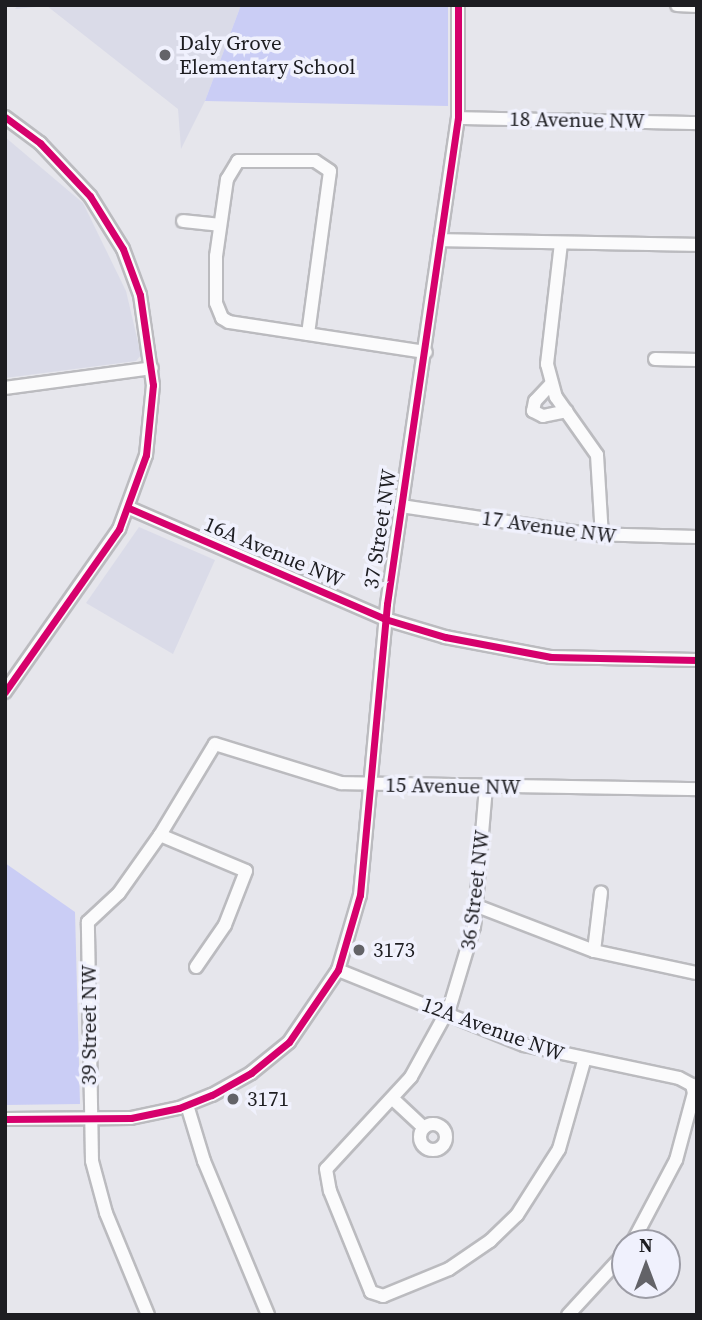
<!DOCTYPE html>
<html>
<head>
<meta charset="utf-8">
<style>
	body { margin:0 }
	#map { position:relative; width:702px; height:1320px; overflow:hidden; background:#e6e6ec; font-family:"Source Serif 4",serif }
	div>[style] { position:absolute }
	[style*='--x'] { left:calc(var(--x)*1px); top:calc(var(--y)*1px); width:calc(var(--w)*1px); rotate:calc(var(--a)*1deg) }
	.built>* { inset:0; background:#dadbe8 }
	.green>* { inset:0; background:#cacdf5 }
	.roads { filter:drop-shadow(2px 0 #bbbbbf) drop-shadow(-2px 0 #bbbbbf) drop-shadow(0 2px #bbbbbf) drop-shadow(0 -2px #bbbbbf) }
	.minor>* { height:12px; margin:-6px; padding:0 6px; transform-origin:6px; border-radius:6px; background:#fbfbfc }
	.minor>.ring { margin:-6px; padding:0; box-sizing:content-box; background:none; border:12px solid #fbfbfc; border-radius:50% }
	.cycleway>* { height:7px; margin:-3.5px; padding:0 3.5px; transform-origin:3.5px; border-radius:3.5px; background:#d6006c }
	.dots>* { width:19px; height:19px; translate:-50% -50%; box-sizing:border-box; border:4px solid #f0f1fd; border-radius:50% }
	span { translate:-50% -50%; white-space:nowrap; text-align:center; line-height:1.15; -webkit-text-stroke:7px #f0f1fd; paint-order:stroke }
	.poi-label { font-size:21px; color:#1d1d21 }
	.left { translate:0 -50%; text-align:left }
	.street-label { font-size:21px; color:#1d1d21 }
	.frame { position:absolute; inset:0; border:7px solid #1d1d21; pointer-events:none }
	.north { position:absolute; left:611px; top:1229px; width:70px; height:70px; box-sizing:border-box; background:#f0f1fd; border:2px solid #9c9ca5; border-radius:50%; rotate:0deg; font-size:19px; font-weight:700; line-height:28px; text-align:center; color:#1d1d21 }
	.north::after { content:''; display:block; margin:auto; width:24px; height:32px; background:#636368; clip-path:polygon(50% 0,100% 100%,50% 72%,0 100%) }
</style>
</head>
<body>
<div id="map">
	<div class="built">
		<i style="clip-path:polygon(18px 5px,241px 5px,205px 101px,181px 149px,178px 109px,47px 6px,15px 9px)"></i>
		<i style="clip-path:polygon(5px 137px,83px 203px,126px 291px,141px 355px,136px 361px,5px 378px)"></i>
		<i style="clip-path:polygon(139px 527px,215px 560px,173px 654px,86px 603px)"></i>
	</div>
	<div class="green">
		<i style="clip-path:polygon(241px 5px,448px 5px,448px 106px,205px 101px)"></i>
		<i style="clip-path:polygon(5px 863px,75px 912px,80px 1104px,5px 1105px)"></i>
	</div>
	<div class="roads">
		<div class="minor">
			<i style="--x:677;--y:5;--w:20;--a:3"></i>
			<i style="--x:5;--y:117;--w:44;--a:36.6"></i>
			<i style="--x:40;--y:143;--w:73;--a:46.7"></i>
			<i style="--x:90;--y:196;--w:62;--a:58.1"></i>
			<i style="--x:123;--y:249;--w:49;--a:69.7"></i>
			<i style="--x:140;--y:295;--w:91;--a:81.8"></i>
			<i style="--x:153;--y:385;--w:70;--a:95.7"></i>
			<i style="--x:146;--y:455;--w:79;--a:110"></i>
			<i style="--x:119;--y:529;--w:199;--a:125"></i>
			<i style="--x:458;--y:118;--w:239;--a:1.2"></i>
			<i style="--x:183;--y:221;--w:37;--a:6"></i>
			<i style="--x:440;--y:240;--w:257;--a:1.1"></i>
			<i style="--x:561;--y:243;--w:122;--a:96.6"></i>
			<i style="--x:547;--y:364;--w:34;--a:75"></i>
			<i style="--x:556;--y:397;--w:71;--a:54.7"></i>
			<i style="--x:597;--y:455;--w:81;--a:86.5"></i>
			<i style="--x:308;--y:334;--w:164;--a:-82.3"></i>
			<i style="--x:330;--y:171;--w:18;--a:-146"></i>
			<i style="--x:315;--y:161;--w:77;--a:180"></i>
			<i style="--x:238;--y:161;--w:21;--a:121"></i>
			<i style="--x:227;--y:179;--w:78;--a:98.1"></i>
			<i style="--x:216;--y:256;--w:47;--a:90"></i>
			<i style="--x:216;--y:303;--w:16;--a:68"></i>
			<i style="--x:222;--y:318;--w:8;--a:30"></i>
			<i style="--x:229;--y:322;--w:199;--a:8.7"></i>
			<i style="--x:655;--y:359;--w:42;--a:1.4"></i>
			<i style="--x:551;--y:384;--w:23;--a:133"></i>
			<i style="--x:535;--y:401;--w:10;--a:101"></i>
			<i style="--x:533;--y:411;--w:11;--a:27"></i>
			<i style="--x:543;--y:416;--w:24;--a:-12"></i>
			<i style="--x:5;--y:388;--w:148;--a:-7.7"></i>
			<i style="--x:401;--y:506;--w:190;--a:8.5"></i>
			<i style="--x:589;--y:534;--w:108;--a:1.6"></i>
			<i style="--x:129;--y:508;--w:279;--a:23.4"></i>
			<i style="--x:385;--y:619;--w:63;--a:16.7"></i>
			<i style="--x:445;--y:637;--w:108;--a:10.7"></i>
			<i style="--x:551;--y:657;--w:146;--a:1.2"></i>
			<i style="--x:486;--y:787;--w:140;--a:94.9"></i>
			<i style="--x:474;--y:926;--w:84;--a:106.7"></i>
			<i style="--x:450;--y:1006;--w:81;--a:118.8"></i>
			<i style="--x:411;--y:1077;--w:125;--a:132.7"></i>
			<i style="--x:326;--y:1169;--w:22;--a:80"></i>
			<i style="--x:330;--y:1191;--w:109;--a:67.9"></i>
			<i style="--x:371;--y:1292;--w:13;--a:18"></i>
			<i style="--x:383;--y:1296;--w:71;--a:-22.2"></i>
			<i style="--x:449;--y:1269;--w:50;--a:-34.3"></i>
			<i style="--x:490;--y:1241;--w:37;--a:-44"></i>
			<i style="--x:517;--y:1215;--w:78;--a:-57.5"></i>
			<i style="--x:559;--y:1149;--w:91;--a:-74.1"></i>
			<i style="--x:160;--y:835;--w:93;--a:22.7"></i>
			<i style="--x:246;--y:871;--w:58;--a:111.3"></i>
			<i style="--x:225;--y:925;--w:51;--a:124.6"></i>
			<i style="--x:477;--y:906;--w:125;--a:21"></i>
			<i style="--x:594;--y:951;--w:105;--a:12.1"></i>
			<i style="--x:594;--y:951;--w:59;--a:-83.2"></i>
			<i style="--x:338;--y:970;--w:201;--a:22"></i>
			<i style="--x:524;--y:1045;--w:158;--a:12"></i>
			<i style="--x:679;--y:1078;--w:15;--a:28"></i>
			<i style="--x:692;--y:1085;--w:8;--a:76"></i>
			<i style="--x:694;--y:1093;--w:69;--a:105"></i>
			<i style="--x:676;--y:1160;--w:94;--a:117.9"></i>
			<i style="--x:393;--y:1099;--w:42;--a:43.1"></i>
			<i style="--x:187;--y:1105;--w:59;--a:73.1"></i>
			<i style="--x:204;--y:1161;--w:167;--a:67.4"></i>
			<i style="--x:5;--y:1119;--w:126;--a:-0.5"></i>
			<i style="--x:131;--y:1118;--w:49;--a:-11.8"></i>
			<i style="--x:179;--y:1108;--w:35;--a:-22"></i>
			<i style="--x:212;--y:1095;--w:45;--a:-29.4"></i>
			<i style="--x:251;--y:1073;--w:49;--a:-39.2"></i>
			<i style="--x:289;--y:1042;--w:87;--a:-55.8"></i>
			<i style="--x:338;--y:970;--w:78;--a:-73.7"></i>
			<i style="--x:360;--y:895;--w:292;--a:-84.7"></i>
			<i style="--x:387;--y:604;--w:491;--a:-81.7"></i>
			<i style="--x:458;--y:118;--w:113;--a:-90"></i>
			<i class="ring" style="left:420px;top:1124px;width:14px;height:14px"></i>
			<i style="--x:148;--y:1315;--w:110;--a:-112.4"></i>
			<i style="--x:106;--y:1213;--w:54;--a:-105.1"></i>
			<i style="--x:92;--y:1161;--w:239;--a:-91"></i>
			<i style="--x:88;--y:922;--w:42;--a:-43.1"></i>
			<i style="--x:119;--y:893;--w:71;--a:-54.7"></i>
			<i style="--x:160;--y:835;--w:106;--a:-58.9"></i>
			<i style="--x:215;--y:744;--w:132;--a:17.2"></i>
			<i style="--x:341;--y:783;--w:356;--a:1"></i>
			<i style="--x:568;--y:1315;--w:84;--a:-47.4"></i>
		</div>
	</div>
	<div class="cycleway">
		<i style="--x:5;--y:117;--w:44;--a:36.6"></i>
		<i style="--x:40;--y:143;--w:73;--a:46.7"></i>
		<i style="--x:90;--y:196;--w:62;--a:58.1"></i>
		<i style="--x:123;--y:249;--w:49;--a:69.7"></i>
		<i style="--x:140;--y:295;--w:91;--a:81.8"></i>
		<i style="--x:153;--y:385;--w:70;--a:95.7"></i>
		<i style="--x:146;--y:455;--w:79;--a:110"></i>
		<i style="--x:119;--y:529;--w:199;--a:125"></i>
		<i style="--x:129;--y:508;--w:279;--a:23.4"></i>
		<i style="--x:385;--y:619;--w:63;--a:16.7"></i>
		<i style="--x:445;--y:637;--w:108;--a:10.7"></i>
		<i style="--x:551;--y:657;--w:146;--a:1.2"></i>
		<i style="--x:5;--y:1119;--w:126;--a:-0.5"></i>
		<i style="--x:131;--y:1118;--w:49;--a:-11.8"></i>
		<i style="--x:179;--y:1108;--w:35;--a:-22"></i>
		<i style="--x:212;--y:1095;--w:45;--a:-29.4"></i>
		<i style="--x:251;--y:1073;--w:49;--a:-39.2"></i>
		<i style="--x:289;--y:1042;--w:87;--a:-55.8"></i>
		<i style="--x:338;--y:970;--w:78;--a:-73.7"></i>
		<i style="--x:360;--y:895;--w:292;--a:-84.7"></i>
		<i style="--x:387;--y:604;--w:491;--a:-81.7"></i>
		<i style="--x:458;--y:118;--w:113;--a:-90"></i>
	</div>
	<div class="dots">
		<i style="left:165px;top:55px;background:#636368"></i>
		<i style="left:359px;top:950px;background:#636368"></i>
		<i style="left:233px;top:1099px;background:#636368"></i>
	</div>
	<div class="poi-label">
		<span class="left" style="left:179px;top:55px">Daly Grove<br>Elementary School</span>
		<span class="left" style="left:373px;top:950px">3173</span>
		<span class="left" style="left:247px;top:1099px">3171</span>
	</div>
	<div class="street-label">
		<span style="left:577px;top:120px;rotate:1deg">18 Avenue NW</span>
		<span style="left:549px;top:527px;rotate:8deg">17 Avenue NW</span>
		<span style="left:380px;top:529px;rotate:-81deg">37 Street NW</span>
		<span style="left:274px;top:552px;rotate:23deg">16A Avenue NW</span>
		<span style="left:453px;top:786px;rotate:1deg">15 Avenue NW</span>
		<span style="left:475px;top:890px;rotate:-83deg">36 Street NW</span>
		<span style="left:89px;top:1025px;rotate:-90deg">39 Street NW</span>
		<span style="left:493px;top:1029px;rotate:20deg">12A Avenue NW</span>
	</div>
	<div class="frame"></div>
	<div class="north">N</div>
</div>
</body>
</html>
